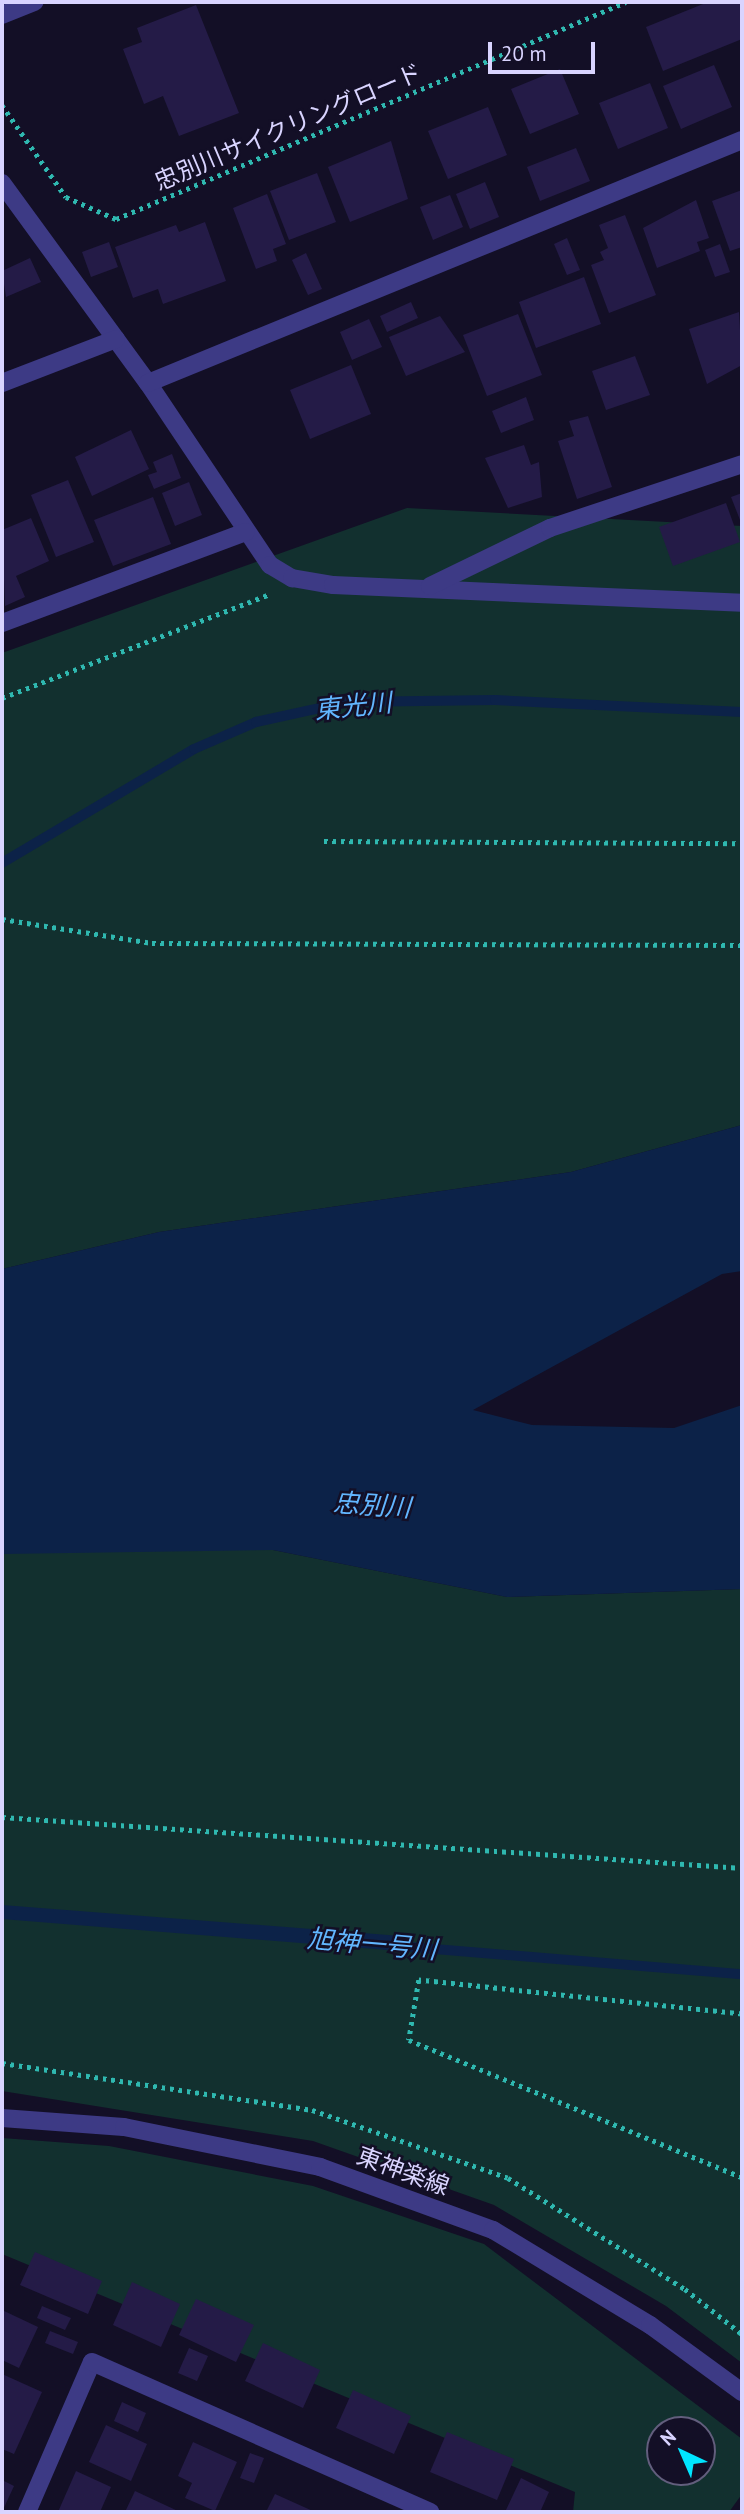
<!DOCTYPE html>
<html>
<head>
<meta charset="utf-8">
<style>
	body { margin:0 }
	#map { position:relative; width:744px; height:2514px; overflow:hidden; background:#130f26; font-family:"PT Sans","Noto Sans JP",sans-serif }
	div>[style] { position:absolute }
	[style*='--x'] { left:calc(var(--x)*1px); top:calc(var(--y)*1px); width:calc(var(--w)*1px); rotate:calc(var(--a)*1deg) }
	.green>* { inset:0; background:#12302f }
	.water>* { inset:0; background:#0c2248 }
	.stream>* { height:10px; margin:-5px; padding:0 5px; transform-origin:5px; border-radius:5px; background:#0c2248 }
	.building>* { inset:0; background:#241b47 }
	.path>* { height:4.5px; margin-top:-2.25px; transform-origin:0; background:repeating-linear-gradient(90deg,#2fb8b0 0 3.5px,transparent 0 8.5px) }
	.minor>* { height:18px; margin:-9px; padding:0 9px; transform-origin:9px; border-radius:9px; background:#3d3a85 }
	.tertiary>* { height:18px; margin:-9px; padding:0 9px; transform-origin:9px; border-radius:9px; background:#3d3a85 }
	span { translate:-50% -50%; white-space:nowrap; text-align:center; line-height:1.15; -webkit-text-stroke:5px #130f26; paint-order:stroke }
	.street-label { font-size:24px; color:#d9d4ff }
	.water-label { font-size:26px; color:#62b6ff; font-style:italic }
	.frame { position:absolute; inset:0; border:4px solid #d9d4ff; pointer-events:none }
	.north { position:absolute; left:646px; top:2416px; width:70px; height:70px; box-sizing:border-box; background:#130f26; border:2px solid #625e7d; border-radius:50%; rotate:316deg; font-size:19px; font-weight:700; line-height:28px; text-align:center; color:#d9d4ff }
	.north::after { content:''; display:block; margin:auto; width:24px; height:32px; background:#00e5ff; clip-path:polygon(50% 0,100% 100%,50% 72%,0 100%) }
	.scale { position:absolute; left:488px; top:42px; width:107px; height:32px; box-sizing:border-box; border:4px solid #d9d4ff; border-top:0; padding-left:9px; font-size:21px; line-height:24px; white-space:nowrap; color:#d9d4ff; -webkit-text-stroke:5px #130f26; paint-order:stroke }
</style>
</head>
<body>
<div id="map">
	<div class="green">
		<i style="clip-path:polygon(407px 508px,742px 526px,742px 1125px,571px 1172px,159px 1232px,2px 1269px,2px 653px)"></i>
		<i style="clip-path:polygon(56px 1548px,273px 1550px,507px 1597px,742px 1589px,742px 2363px,666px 2306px,494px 2205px,313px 2141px,2px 2091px,2px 1554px)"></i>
		<i style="clip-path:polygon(evenodd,2px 2138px,109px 2146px,313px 2186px,484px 2244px,742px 2439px,742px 2494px,729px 2512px,573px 2512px,575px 2492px,2px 2254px,2px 2138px,660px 2430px,702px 2430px,702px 2472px,660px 2472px,660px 2430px)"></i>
	</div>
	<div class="water">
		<i style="clip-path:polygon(742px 1125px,742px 1271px,722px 1274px,473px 1410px,532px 1425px,674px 1428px,742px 1405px,742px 1589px,507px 1597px,273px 1550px,2px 1554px,2px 1269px,159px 1232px,571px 1172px)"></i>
		<i style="clip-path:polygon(2px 1905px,401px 1936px,400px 1951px,2px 1919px)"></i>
	</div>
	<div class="stream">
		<i style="--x:2;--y:863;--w:223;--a:-30.7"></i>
		<i style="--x:194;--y:749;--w:68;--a:-23.5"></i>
		<i style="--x:256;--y:722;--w:94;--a:-12.3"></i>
		<i style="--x:348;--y:702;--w:147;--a:-0.8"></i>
		<i style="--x:495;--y:700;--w:247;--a:2.8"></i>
		<i style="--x:386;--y:1945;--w:357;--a:4.7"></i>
	</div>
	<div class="building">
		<i style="clip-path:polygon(708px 2px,741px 2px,742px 39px,663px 71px,646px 27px)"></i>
		<i style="clip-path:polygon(196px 5px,239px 113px,179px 136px,163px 96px,144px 104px,123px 49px,142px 42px,137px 28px)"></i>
		<i style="clip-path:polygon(714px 65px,732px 107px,681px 129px,663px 86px)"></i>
		<i style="clip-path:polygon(560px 69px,579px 114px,530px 134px,511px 89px)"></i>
		<i style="clip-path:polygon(650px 83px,668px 128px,618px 149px,599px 103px)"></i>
		<i style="clip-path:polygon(488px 107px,507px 155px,448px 179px,428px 131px)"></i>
		<i style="clip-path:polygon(391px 141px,408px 199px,350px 222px,328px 167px)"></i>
		<i style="clip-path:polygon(576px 148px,590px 181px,540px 201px,527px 167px)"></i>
		<i style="clip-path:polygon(317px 173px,336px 222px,289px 240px,270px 191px)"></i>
		<i style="clip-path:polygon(485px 182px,499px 217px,470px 229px,456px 194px)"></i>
		<i style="clip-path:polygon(742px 190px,742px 247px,730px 251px,712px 201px)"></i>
		<i style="clip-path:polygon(267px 194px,286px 244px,273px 249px,277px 261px,256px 269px,233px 208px)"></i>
		<i style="clip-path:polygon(450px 195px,463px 227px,433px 240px,420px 207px)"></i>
		<i style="clip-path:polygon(696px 200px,709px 238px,697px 242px,700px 251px,657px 268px,643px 228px)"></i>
		<i style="clip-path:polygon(625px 215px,656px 295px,609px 313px,591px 265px,604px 260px,600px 252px,608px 248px,599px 225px)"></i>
		<i style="clip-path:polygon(205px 222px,226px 281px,163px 304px,158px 289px,133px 298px,115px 247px,176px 225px,179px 232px)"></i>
		<i style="clip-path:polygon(567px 238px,580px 270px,567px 275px,554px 244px)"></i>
		<i style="clip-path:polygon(109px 242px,118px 267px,91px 277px,82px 252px)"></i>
		<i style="clip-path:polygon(720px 244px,730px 272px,715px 277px,705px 250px)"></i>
		<i style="clip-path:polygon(306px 253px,322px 289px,308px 295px,292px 260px)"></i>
		<i style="clip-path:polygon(30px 258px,41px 282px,6px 297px,2px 271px)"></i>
		<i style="clip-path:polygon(584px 277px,601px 324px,536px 348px,519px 302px)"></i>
		<i style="clip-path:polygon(411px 302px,418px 318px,387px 332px,380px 316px)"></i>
		<i style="clip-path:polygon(739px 312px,742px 365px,707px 384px,689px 329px)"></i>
		<i style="clip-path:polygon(518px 314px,542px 375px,487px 396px,463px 335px)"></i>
		<i style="clip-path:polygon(440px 316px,465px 352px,406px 376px,389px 337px)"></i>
		<i style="clip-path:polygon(369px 319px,382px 347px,352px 360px,340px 332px)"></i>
		<i style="clip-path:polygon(635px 356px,650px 395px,606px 410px,592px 371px)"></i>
		<i style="clip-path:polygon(351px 365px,371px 414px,310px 439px,290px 390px)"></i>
		<i style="clip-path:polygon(526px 397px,534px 420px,501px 433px,492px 411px)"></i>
		<i style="clip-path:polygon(588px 416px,612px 487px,577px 499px,558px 441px,574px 436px,569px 421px)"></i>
		<i style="clip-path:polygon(131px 430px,149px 469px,92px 496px,75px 457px)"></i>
		<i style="clip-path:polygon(524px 445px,531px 465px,539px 462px,542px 497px,508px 508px,485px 458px)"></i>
		<i style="clip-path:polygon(172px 454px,181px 478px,154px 489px,148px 475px,157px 472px,153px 462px)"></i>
		<i style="clip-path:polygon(68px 480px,94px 542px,56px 557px,31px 495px)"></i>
		<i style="clip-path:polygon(189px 482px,202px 515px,175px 526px,162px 493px)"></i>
		<i style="clip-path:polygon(742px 493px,742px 525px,731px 497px)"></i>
		<i style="clip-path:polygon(153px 497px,171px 544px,113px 566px,94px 520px)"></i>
		<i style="clip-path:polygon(726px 503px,740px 542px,673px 566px,659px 527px)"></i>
		<i style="clip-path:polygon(31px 518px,49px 561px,16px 576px,25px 597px,5px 606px,2px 530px)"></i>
		<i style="clip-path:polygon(35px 2252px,102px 2281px,88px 2314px,20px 2285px)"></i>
		<i style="clip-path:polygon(132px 2282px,180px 2304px,161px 2347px,113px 2325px)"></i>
		<i style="clip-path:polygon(196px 2299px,254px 2325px,236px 2362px,179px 2335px)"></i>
		<i style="clip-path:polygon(42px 2306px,71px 2318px,65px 2330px,37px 2318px)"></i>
		<i style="clip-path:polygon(2px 2310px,38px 2327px,19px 2368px,2px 2360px)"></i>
		<i style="clip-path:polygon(50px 2331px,78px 2342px,73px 2354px,45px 2343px)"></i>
		<i style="clip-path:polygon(263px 2343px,320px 2370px,303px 2408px,245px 2381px)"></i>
		<i style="clip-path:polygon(189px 2348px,208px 2356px,197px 2381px,178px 2373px)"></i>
		<i style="clip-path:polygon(2px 2374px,42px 2392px,14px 2454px,2px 2449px)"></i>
		<i style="clip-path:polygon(353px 2390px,411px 2416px,394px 2454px,336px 2428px)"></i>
		<i style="clip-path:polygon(122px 2402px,146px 2413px,138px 2432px,114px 2421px)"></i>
		<i style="clip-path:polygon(106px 2425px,147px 2444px,131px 2481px,89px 2462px)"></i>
		<i style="clip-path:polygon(447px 2432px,514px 2459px,497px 2500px,430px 2472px)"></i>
		<i style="clip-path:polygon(193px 2442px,237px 2462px,215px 2511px,185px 2498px,192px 2483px,178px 2476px)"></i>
		<i style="clip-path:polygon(250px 2453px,264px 2458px,254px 2483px,240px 2478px)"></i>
		<i style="clip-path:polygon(76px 2471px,111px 2487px,100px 2512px,58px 2512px)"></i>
		<i style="clip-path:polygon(521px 2478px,549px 2492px,540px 2512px,505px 2512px)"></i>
		<i style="clip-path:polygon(2px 2480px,14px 2486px,2px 2512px)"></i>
		<i style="clip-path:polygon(135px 2491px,180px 2512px,125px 2512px)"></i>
		<i style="clip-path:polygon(275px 2494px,315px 2512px,266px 2512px)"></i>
	</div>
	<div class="path">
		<i style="--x:2;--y:105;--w:112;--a:55.2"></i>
		<i style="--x:66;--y:197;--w:55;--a:23.7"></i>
		<i style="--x:116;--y:219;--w:554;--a:-23.05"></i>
		<i style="--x:2;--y:698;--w:285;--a:-21.2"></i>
		<i style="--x:324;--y:841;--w:418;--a:0.3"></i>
		<i style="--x:2;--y:919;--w:152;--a:9.1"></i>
		<i style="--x:152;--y:943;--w:590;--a:0.19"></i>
		<i style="--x:2;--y:1817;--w:742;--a:3.94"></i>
		<i style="--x:742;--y:2014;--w:325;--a:-174"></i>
		<i style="--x:419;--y:1980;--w:61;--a:99.5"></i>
		<i style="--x:409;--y:2040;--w:360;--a:22.4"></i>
		<i style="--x:2;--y:2063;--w:314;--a:8.6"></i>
		<i style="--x:312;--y:2110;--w:207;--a:19.1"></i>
		<i style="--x:508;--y:2178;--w:209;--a:32.1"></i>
		<i style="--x:685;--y:2289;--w:73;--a:38.3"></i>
	</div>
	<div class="minor">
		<i style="--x:2;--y:15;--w:35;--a:-22"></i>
		<i style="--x:2;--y:183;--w:248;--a:53.9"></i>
		<i style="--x:148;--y:383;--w:219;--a:56.2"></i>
		<i style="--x:270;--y:565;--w:26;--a:31"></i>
		<i style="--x:292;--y:578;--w:42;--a:9.7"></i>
		<i style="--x:333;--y:585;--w:409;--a:2.5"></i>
		<i style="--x:2;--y:383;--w:122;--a:-21.1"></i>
		<i style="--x:148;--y:383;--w:642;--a:-22.25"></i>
		<i style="--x:430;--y:586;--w:133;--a:-25.8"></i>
		<i style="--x:550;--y:528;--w:202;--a:-18.4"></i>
		<i style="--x:2;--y:623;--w:260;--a:-20.5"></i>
		<i style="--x:27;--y:2512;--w:163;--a:-66.6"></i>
		<i style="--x:92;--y:2362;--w:370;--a:23.9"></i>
	</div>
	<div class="tertiary">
		<i style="--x:2;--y:2118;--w:122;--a:4.2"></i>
		<i style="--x:124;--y:2127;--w:200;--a:11.5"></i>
		<i style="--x:320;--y:2167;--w:184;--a:20"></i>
		<i style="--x:493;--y:2230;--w:184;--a:31.2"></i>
		<i style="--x:650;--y:2325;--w:114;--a:36.1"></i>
	</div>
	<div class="street-label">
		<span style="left:288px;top:127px;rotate:-23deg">忠別川サイクリングロード</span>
		<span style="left:403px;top:2171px;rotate:20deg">東神楽線</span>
	</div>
	<div class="water-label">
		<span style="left:353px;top:706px;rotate:-6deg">東光川</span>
		<span style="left:372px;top:1505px;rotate:4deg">忠別川</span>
		<span style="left:372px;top:1944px;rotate:5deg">旭神一号川</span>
	</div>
	<div class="frame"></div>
	<div class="north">N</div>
	<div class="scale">20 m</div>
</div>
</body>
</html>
